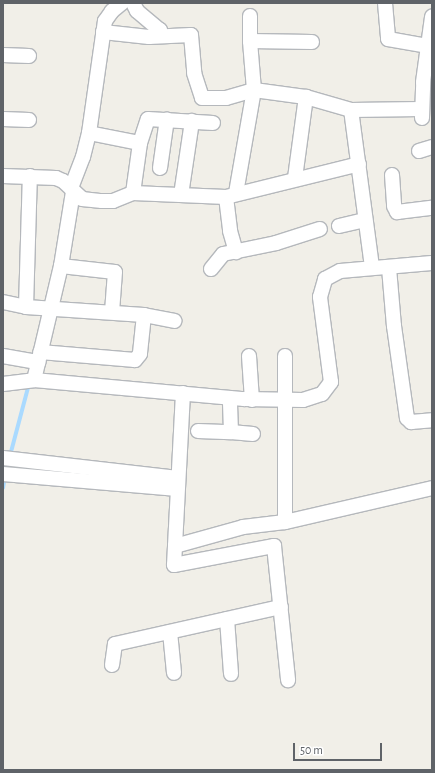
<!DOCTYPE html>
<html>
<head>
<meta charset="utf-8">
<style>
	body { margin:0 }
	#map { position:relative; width:435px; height:773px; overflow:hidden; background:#f1efe8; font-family:"Alegreya Sans",sans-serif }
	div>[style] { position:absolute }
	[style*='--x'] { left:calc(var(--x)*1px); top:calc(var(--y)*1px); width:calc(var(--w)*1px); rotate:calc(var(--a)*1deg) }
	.stream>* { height:3.5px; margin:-1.75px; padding:0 1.75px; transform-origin:1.75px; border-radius:1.75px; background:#aadaff }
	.roads { filter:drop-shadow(1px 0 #b5b8bc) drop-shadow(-1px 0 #b5b8bc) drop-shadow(0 1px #b5b8bc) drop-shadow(0 -1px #b5b8bc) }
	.minor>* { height:14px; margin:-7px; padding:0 7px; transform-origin:7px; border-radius:7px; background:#fff }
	span { translate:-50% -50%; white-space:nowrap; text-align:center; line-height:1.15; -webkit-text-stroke:3.5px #fff; paint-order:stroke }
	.frame { position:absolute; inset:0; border:4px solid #5f6368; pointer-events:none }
	.scale { position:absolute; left:293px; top:743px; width:89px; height:18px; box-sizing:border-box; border:2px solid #5f6368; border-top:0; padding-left:5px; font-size:12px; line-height:14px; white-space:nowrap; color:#5f6368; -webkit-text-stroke:3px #fff; paint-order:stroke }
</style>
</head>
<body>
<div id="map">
	<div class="stream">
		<i style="--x:10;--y:456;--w:74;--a:-75.2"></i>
		<i style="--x:3;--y:488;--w:11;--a:-80"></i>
	</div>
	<div class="roads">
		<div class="minor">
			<i style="--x:133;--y:3;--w:9;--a:63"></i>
			<i style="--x:137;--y:11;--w:30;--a:40"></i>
			<i style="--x:160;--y:30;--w:6;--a:81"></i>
			<i style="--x:385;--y:3;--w:36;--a:85"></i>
			<i style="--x:388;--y:39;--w:41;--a:9.9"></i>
			<i style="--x:250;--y:16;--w:25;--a:90"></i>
			<i style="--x:103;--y:32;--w:46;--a:6.2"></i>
			<i style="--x:149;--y:37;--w:42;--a:-2.7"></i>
			<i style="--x:191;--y:35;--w:38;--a:85"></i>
			<i style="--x:194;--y:73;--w:26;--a:72"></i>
			<i style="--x:202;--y:98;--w:24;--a:0"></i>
			<i style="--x:226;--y:98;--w:29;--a:-16"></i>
			<i style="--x:254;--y:90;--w:52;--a:7.7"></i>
			<i style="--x:306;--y:97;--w:47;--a:16.1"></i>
			<i style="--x:3;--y:55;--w:26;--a:2"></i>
			<i style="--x:422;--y:118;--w:36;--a:-88"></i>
			<i style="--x:423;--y:82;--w:66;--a:-82.1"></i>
			<i style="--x:3;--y:119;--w:26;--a:2"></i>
			<i style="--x:89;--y:133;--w:52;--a:11.1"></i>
			<i style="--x:419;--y:151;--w:14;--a:-17"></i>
			<i style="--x:160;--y:168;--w:49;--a:-81.9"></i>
			<i style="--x:392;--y:175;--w:31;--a:86"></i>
			<i style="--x:394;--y:206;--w:7;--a:63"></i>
			<i style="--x:397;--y:212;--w:35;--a:-7"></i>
			<i style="--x:3;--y:176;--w:53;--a:2.2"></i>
			<i style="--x:56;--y:178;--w:8;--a:23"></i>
			<i style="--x:63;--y:181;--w:26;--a:43"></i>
			<i style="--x:82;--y:199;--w:20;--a:6"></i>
			<i style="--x:102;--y:201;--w:11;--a:0"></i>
			<i style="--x:113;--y:201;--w:22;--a:-22"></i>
			<i style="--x:133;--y:193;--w:93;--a:2.5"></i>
			<i style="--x:226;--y:197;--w:137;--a:-13.9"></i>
			<i style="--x:295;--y:178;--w:82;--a:-82.3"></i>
			<i style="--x:71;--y:188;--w:33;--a:-69"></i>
			<i style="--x:83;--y:157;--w:25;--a:-76"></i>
			<i style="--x:89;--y:133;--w:113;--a:-81.9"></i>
			<i style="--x:105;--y:21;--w:12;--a:-55"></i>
			<i style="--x:112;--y:11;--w:13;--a:-39"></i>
			<i style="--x:133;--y:193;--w:50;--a:-82"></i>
			<i style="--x:140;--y:143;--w:25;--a:-72"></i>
			<i style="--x:148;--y:119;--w:65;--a:3.5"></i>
			<i style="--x:236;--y:193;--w:105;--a:-80.1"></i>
			<i style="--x:254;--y:90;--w:49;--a:-94.7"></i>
			<i style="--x:250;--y:41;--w:62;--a:0.9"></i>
			<i style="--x:181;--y:195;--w:75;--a:-81.5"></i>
			<i style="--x:226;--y:197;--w:34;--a:83"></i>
			<i style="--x:230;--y:231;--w:22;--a:74"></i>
			<i style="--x:339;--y:226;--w:27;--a:-13"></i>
			<i style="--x:61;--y:266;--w:54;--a:6.3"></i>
			<i style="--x:115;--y:272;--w:40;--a:94.3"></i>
			<i style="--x:372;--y:267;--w:158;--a:-97.6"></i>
			<i style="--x:351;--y:110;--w:70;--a:-0.8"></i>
			<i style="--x:389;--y:268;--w:58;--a:85.1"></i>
			<i style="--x:394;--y:326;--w:93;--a:82"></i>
			<i style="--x:407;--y:418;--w:6;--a:45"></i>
			<i style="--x:411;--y:422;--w:21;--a:-5"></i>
			<i style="--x:211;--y:269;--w:19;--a:-51"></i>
			<i style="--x:223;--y:254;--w:54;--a:-11.7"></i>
			<i style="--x:276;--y:243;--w:46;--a:-17.7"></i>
			<i style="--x:3;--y:302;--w:24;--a:12"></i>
			<i style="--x:26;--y:307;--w:118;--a:3.9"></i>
			<i style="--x:144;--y:315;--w:39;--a:96"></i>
			<i style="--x:140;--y:354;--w:8;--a:130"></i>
			<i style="--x:135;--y:360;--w:95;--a:-175.2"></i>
			<i style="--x:26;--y:307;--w:131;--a:-88.3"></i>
			<i style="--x:144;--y:315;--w:31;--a:11"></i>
			<i style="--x:3;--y:356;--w:36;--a:10"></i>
			<i style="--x:249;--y:356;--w:44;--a:86.1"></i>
			<i style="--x:285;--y:356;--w:166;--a:90"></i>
			<i style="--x:285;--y:522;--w:151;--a:-13"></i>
			<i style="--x:34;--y:380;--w:117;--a:-76.7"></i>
			<i style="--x:61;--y:266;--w:75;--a:-80.8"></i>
			<i style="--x:3;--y:384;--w:31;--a:-7"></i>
			<i style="--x:34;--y:380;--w:211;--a:5.2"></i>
			<i style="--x:244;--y:399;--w:59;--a:1"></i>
			<i style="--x:303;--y:400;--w:20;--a:-18"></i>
			<i style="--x:322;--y:394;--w:15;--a:-53"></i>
			<i style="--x:331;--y:382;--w:86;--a:-97.4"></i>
			<i style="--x:320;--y:297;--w:19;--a:-74"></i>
			<i style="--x:325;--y:279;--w:17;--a:-28"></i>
			<i style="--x:340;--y:271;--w:92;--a:-5"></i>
			<i style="--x:183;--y:393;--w:153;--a:93"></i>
			<i style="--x:175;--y:546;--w:71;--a:-15.6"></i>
			<i style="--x:243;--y:527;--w:42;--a:-6.8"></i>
			<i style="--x:198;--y:431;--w:33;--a:2"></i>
			<i style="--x:231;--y:432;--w:34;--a:-92"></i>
			<i style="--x:231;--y:432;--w:22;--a:5"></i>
			<i style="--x:3;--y:458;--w:176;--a:6.5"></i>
			<i style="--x:3;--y:474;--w:175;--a:4.9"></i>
			<i style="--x:175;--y:546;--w:19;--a:93"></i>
			<i style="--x:174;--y:565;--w:102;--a:-10.8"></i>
			<i style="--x:274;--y:546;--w:135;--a:84"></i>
			<i style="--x:227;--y:619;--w:55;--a:85.8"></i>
			<i style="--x:170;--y:632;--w:41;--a:84.4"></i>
			<i style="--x:112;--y:665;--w:21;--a:-82"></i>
			<i style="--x:115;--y:644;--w:170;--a:-12.6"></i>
		</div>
	</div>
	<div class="frame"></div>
	<div class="scale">50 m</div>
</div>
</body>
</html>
